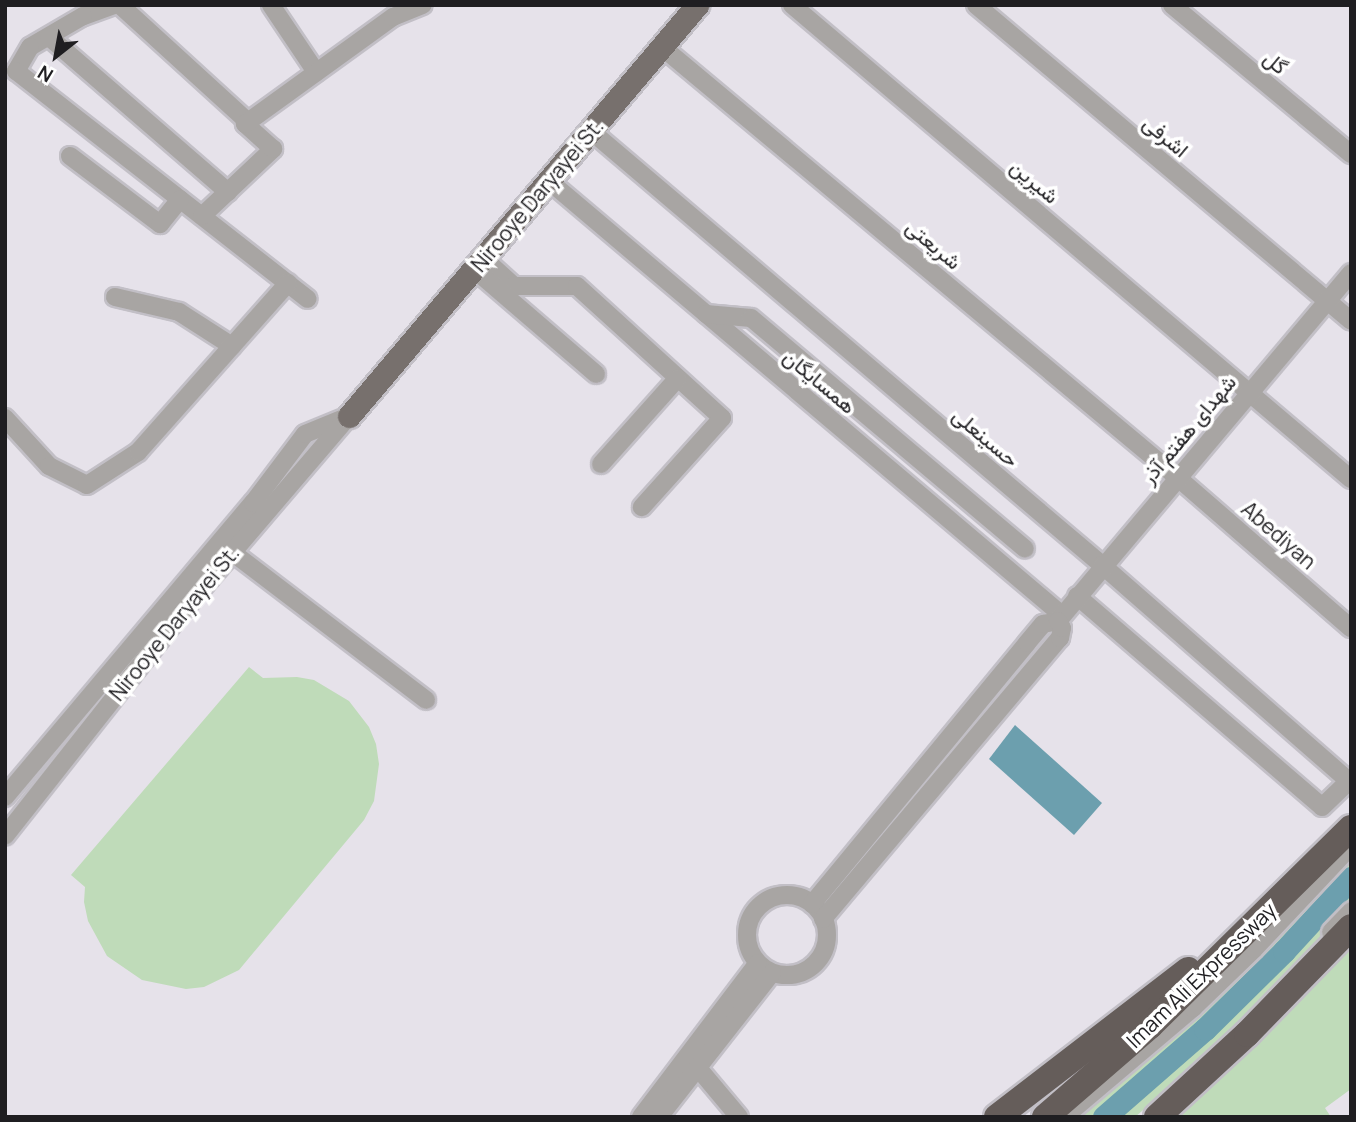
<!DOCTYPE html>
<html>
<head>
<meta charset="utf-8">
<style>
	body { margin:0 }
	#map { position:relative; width:1356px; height:1122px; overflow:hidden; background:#e6e2ea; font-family:Manrope,Vazirmatn,sans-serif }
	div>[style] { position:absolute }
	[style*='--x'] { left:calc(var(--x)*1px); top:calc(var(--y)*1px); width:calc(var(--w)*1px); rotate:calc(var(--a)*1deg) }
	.green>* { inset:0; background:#bfdbb9 }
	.water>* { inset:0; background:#6c9fae }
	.river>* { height:23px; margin:-11.5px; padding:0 11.5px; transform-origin:11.5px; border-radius:11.5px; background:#6c9fae }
	.roads { filter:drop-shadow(2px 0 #c2bfc6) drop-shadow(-2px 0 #c2bfc6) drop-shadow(0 2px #c2bfc6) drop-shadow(0 -2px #c2bfc6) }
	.minor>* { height:18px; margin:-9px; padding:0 9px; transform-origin:9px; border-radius:9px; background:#a8a5a3 }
	.minor>.ring { margin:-9px; padding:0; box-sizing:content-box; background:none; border:18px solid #a8a5a3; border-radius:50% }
	.major>* { height:23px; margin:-11.5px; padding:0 11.5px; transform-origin:11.5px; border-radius:11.5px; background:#77706d }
	.highway>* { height:26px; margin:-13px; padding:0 13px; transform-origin:13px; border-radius:13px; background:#655d5a }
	span { translate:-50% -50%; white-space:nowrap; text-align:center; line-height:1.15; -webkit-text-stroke:7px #fff; paint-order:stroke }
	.street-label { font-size:21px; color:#1f1e21 }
	.frame { position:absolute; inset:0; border:7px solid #1f1e21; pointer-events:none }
	.north { position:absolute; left:21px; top:21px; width:70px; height:70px; -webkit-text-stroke:5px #fff; paint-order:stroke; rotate:211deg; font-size:19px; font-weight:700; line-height:28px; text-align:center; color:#1f1e21 }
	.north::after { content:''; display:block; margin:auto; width:24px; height:32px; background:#1f1e21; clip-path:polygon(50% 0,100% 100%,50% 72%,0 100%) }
</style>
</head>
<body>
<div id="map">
	<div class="green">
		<i style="clip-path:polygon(249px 667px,263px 678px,297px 677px,314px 680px,349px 701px,369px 727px,376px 744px,379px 764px,374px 801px,364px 820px,239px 970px,204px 987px,186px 989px,142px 980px,107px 956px,88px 921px,84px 902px,85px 887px,71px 875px)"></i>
		<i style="clip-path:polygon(1351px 851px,1351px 906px,1198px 1063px,1135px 1117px,1074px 1117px)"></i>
		<i style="clip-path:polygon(1351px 942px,1351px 1089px,1325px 1108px,1331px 1117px,1170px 1117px)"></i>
	</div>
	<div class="water">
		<i style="clip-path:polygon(1015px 725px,1102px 803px,1074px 835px,989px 759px)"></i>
	</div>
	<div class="river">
		<i style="--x:1104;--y:1117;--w:134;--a:-41.1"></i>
		<i style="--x:1205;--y:1029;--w:111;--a:-44.6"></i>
		<i style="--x:1284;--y:951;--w:99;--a:-47.5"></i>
	</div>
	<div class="roads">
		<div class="minor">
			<i style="--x:114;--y:5;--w:33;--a:160"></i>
			<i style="--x:83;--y:16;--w:61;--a:149.7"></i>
			<i style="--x:30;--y:47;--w:28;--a:120"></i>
			<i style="--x:16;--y:71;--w:370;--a:38"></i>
			<i style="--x:120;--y:5;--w:173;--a:42.4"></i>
			<i style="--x:271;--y:5;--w:81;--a:56.1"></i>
			<i style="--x:792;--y:5;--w:733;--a:40.3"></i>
			<i style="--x:976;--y:5;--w:490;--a:40.1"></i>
			<i style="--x:1172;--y:5;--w:233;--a:39.8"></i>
			<i style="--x:49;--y:37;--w:237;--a:40.9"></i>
			<i style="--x:662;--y:47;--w:671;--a:39.86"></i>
			<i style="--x:1177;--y:477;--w:230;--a:41"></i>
			<i style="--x:591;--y:131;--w:670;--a:40.34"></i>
			<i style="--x:1102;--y:565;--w:328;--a:41.2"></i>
			<i style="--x:70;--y:156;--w:113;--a:37.1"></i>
			<i style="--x:160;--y:224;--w:32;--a:-51"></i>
			<i style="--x:549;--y:181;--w:672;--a:40.23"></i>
			<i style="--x:202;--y:216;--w:98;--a:-43.3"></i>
			<i style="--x:273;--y:149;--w:38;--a:-138"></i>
			<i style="--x:245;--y:124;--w:183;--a:-35.9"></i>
			<i style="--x:393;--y:17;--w:32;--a:-22"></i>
			<i style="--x:483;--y:258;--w:42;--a:42.1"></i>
			<i style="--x:514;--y:286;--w:63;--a:0"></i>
			<i style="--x:577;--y:286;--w:196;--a:42.3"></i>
			<i style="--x:722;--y:418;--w:120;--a:132"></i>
			<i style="--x:474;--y:269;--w:161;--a:40.7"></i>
			<i style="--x:115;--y:297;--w:66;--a:13.2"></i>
			<i style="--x:179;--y:312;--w:63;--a:32.7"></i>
			<i style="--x:706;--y:314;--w:45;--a:5.1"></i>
			<i style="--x:751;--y:318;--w:358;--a:40.1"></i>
			<i style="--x:5;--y:418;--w:65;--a:47.5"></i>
			<i style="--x:49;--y:466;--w:42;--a:26.6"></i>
			<i style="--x:87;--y:485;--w:61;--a:-32.9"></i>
			<i style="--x:138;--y:452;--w:226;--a:-48.4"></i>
			<i style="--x:601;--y:464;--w:115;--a:-48.2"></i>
			<i style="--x:232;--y:552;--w:244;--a:37.3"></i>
			<i style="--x:1077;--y:596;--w:323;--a:40.7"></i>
			<i style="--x:1322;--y:807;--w:40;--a:-44"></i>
			<i style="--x:5;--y:797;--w:385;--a:-49.9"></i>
			<i style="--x:253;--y:503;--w:86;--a:-53"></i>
			<i style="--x:305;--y:434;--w:48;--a:-22.2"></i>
			<i style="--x:349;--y:416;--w:253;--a:130.5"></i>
			<i style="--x:185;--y:608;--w:290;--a:128.3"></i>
			<i class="ring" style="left:747px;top:895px;width:62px;height:62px"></i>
			<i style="--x:812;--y:904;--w:338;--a:-50.5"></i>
			<i style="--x:1027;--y:643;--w:25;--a:-50"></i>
			<i style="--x:1043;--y:624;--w:15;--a:-11"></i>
			<i style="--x:1058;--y:621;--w:455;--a:-49.9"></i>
			<i style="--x:823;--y:919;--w:368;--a:-49.9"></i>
			<i style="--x:1060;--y:638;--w:10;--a:-79"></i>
			<i style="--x:1062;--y:628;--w:8;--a:-120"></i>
			<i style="--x:1331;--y:932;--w:29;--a:-46"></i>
			<i style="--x:698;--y:1068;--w:64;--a:50.1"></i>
			<i style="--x:641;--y:1117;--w:193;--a:-52.8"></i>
			<i style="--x:659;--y:1117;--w:183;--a:-51.9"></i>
			<i style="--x:1064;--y:1117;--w:169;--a:-40.2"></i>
			<i style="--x:1193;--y:1008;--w:85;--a:-44"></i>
			<i style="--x:1254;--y:949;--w:141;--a:-46.7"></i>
		</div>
		<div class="major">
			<i style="--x:349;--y:416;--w:539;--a:-49.74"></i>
		</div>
		<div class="highway">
			<i style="--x:997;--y:1117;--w:241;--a:-37.6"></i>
			<i style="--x:1045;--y:1117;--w:139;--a:-40.9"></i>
			<i style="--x:1150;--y:1026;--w:282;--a:-44.6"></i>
			<i style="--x:1157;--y:1117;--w:122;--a:-42.7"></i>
			<i style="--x:1247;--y:1034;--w:149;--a:-45.8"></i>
		</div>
	</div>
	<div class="street-label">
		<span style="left:1276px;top:62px;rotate:40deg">گل</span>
		<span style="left:1166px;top:136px;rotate:40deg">اشرفی</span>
		<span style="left:1035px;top:181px;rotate:40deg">شیرین</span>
		<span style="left:537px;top:195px;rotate:-50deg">Nirooye Daryayei St.</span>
		<span style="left:934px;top:244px;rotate:40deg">شریعتی</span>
		<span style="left:820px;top:381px;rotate:40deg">همسایگان</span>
		<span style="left:1188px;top:429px;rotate:-50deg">شهدای هفتم آذر</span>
		<span style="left:986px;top:437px;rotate:40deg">حسینعلی</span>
		<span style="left:1279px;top:535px;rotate:41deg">Abediyan</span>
		<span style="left:174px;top:623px;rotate:-51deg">Nirooye Daryayei St.</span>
		<span style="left:1201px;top:975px;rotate:-44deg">Imam Ali Expressway</span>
	</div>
	<div class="frame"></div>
	<div class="north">N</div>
</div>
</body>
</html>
